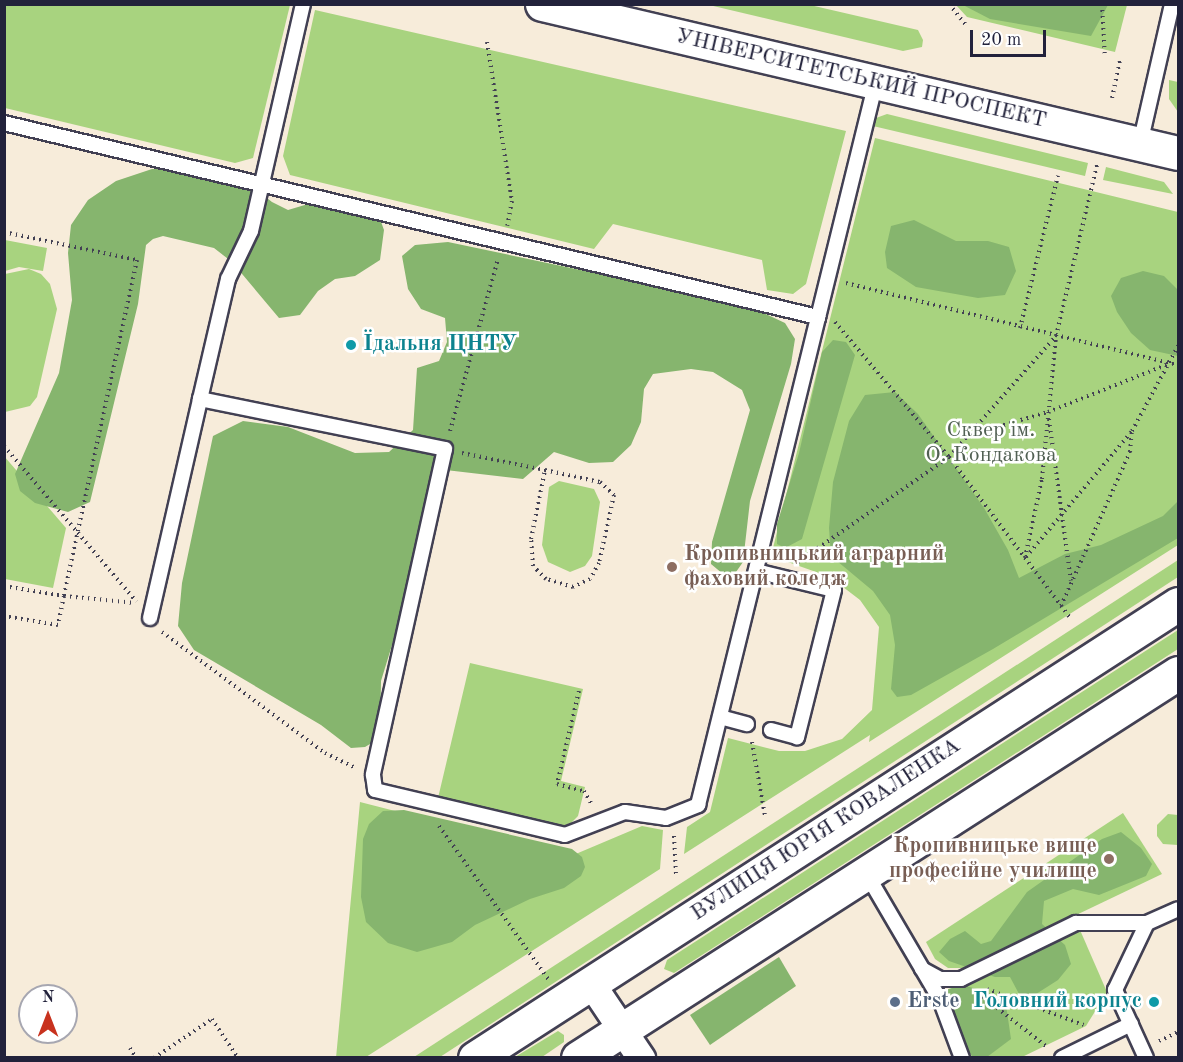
<!DOCTYPE html>
<html>
<head>
<meta charset="utf-8">
<style>
	body { margin:0 }
	#map { position:relative; width:1183px; height:1062px; overflow:hidden; background:#f7ecda; font-family:"Old Standard TT",serif }
	div>[style] { position:absolute }
	[style*='--x'] { left:calc(var(--x)*1px); top:calc(var(--y)*1px); width:calc(var(--w)*1px); rotate:calc(var(--a)*1deg) }
	.green>* { inset:0; background:#a8d37f }
	.forest>* { inset:0; background:#86b56e }
	.path>* { height:4px; margin-top:-2px; transform-origin:0; background:repeating-linear-gradient(90deg,#424053 0 1.5px,transparent 0 6px) }
	.roads { filter:drop-shadow(2px 0 #424053) drop-shadow(-2px 0 #424053) drop-shadow(0 2px #424053) drop-shadow(0 -2px #424053) }
	.lane>* { height:14px; margin:-7px; padding:0 7px; transform-origin:7px; border-radius:7px; background:#fff }
	.street>* { height:27px; margin:-13.5px; padding:0 13.5px; transform-origin:13.5px; border-radius:13.5px; background:#fff }
	.secondary>* { height:33px; margin:-16.5px; padding:0 16.5px; transform-origin:16.5px; border-radius:16.5px; background:#fff }
	.primary>* { height:33px; margin:-16.5px; padding:0 16.5px; transform-origin:16.5px; border-radius:16.5px; background:#fff }
	.dots>* { width:16px; height:16px; translate:-50% -50%; box-sizing:border-box; border:3px solid #fff; border-radius:50% }
	span { translate:-50% -50%; white-space:nowrap; text-align:center; line-height:1.15; -webkit-text-stroke:5px #fff; paint-order:stroke }
	.street-label { font-size:22px; color:#22223b }
	.culture-label { font-size:22px; color:#0d838f; font-weight:700 }
	.left { translate:0 -50%; text-align:left }
	.right { translate:-100% -50%; text-align:right }
	.park-label { font-size:22px; color:#516053 }
	.education-label { font-size:22px; color:#785e54; font-weight:700 }
	.service-label { font-size:22px; color:#4e5e75; font-weight:700 }
	.frame { position:absolute; inset:0; border:6px solid #22223b; pointer-events:none }
	.north { position:absolute; left:18px; top:984px; width:60px; height:60px; box-sizing:border-box; background:#fff; border:2px solid #a7a7b1; border-radius:50%; rotate:0deg; font-size:16px; font-weight:700; line-height:24px; text-align:center; color:#22223b }
	.north::after { content:''; display:block; margin:auto; width:21px; height:27px; background:#c8321e; clip-path:polygon(50% 0,100% 100%,50% 72%,0 100%) }
	.scale { position:absolute; left:970px; top:30px; width:76px; height:27px; box-sizing:border-box; border:3px solid #22223b; border-top:0; padding-left:8px; font-size:18px; line-height:21px; white-space:nowrap; color:#22223b; -webkit-text-stroke:4px #fff; paint-order:stroke }
</style>
</head>
<body>
<div id="map">
	<div class="green">
		<i style="clip-path:polygon(5px 4px,290px 5px,253px 158px,235px 163px,5px 108px)"></i>
		<i style="clip-path:polygon(709px 5px,810px 5px,918px 30px,923px 40px,922px 47px,903px 51px)"></i>
		<i style="clip-path:polygon(956px 5px,1127px 5px,1115px 52px,967px 17px)"></i>
		<i style="clip-path:polygon(315px 10px,846px 131px,806px 284px,793px 294px,767px 290px,762px 260px,613px 224px,594px 249px,290px 175px,283px 156px)"></i>
		<i style="clip-path:polygon(1169px 80px,1178px 82px,1178px 112px,1169px 99px)"></i>
		<i style="clip-path:polygon(887px 114px,1088px 163px,1085px 176px,873px 126px,876px 118px)"></i>
		<i style="clip-path:polygon(875px 138px,1178px 212px,1178px 545px,869px 742px,870px 735px,684px 854px,687px 827px,710px 812px,728px 738px,779px 751px,805px 751px,842px 739px,872px 710px,879px 627px,860px 600px,830px 577px,771px 556px)"></i>
		<i style="clip-path:polygon(1106px 167px,1164px 182px,1173px 194px,1103px 180px)"></i>
		<i style="clip-path:polygon(5px 240px,47px 248px,43px 271px,19px 267px,5px 271px)"></i>
		<i style="clip-path:polygon(29px 269px,41px 274px,50px 284px,57px 309px,37px 397px,30px 406px,5px 412px,5px 274px)"></i>
		<i style="clip-path:polygon(4px 456px,66px 528px,53px 588px,5px 579px)"></i>
		<i style="clip-path:polygon(559px 481px,594px 489px,600px 502px,592px 556px,585px 566px,570px 572px,548px 562px,542px 545px,549px 487px)"></i>
		<i style="clip-path:polygon(1178px 560px,1178px 577px,440px 1057px,414px 1057px)"></i>
		<i style="clip-path:polygon(1178px 630px,1178px 649px,674px 973px,664px 969px,667px 960px)"></i>
		<i style="clip-path:polygon(470px 663px,583px 689px,561px 781px,585px 787px,578px 816px,571px 823px,559px 827px,438px 798px)"></i>
		<i style="clip-path:polygon(360px 802px,571px 856px,642px 826px,663px 830px,660px 869px,366px 1057px,336px 1058px)"></i>
		<i style="clip-path:polygon(1123px 813px,1162px 874px,965px 968px,948px 968px,935px 959px,926px 942px)"></i>
		<i style="clip-path:polygon(1168px 814px,1178px 815px,1178px 845px,1163px 844px,1157px 836px,1157px 825px)"></i>
		<i style="clip-path:polygon(1080px 930px,1107px 992px,1086px 1026px,1020px 1058px,977px 1057px,947px 996px)"></i>
		<i style="clip-path:polygon(558px 1031px,564px 1035px,564px 1042px,542px 1057px,515px 1057px)"></i>
	</div>
	<div class="forest">
		<i style="clip-path:polygon(963px 5px,1108px 5px,1091px 36px,990px 19px)"></i>
		<i style="clip-path:polygon(152px 169px,190px 169px,244px 180px,272px 202px,288px 210px,335px 196px,376px 208px,384px 230px,380px 260px,355px 276px,335px 279px,318px 291px,300px 315px,279px 318px,232px 262px,214px 248px,163px 236px,153px 239px,146px 245px,138px 304px,90px 502px,68px 512px,35px 503px,20px 491px,15px 474px,59px 373px,72px 300px,68px 253px,71px 225px,88px 200px,116px 181px)"></i>
		<i style="clip-path:polygon(914px 220px,956px 241px,988px 241px,1009px 247px,1016px 271px,1005px 295px,978px 298px,916px 287px,887px 268px,885px 252px,891px 226px)"></i>
		<i style="clip-path:polygon(448px 242px,652px 285px,698px 289px,744px 304px,785px 323px,795px 339px,791px 364px,750px 501px,743px 562px,736px 572px,723px 574px,711px 564px,712px 542px,750px 410px,742px 390px,713px 372px,691px 369px,653px 374px,644px 389px,641px 422px,631px 445px,613px 462px,589px 463px,554px 452px,523px 479px,437px 469px,430px 481px,411px 583px,381px 681px,380px 738px,365px 747px,351px 748px,321px 725px,194px 650px,178px 626px,182px 583px,213px 436px,243px 421px,288px 427px,355px 453px,389px 452px,413px 430px,417px 368px,439px 361px,447px 342px,445px 318px,421px 309px,408px 289px,402px 256px,415px 245px)"></i>
		<i style="clip-path:polygon(1143px 271px,1164px 276px,1178px 290px,1178px 356px,1150px 350px,1131px 333px,1117px 312px,1111px 296px,1121px 278px)"></i>
		<i style="clip-path:polygon(833px 340px,846px 342px,855px 355px,802px 539px,785px 548px,777px 544px,777px 524px,799px 453px,822px 352px)"></i>
		<i style="clip-path:polygon(895px 392px,918px 414px,984px 508px,1008px 550px,1019px 578px,1065px 554px,1101px 545px,1163px 516px,1178px 501px,1178px 538px,993px 649px,911px 695px,897px 697px,891px 689px,895px 645px,890px 615px,873px 591px,831px 556px,829px 528px,833px 482px,849px 421px,865px 395px)"></i>
		<i style="clip-path:polygon(404px 810px,572px 849px,582px 857px,585px 867px,581px 876px,564px 888px,530px 899px,475px 925px,452px 942px,417px 952px,388px 943px,366px 922px,361px 897px,363px 839px,369px 824px,383px 811px)"></i>
		<i style="clip-path:polygon(1121px 832px,1141px 848px,1152px 864px,1146px 876px,1099px 895px,1073px 889px,1044px 901px,1042px 924px,1065px 945px,1071px 964px,1058px 980px,1036px 994px,1019px 994px,1010px 977px,995px 977px,949px 961px,939px 952px,950px 939px,965px 931px,981px 944px,991px 941px,1027px 892px,1102px 839px)"></i>
		<i style="clip-path:polygon(779px 957px,796px 986px,710px 1045px,690px 1015px)"></i>
		<i style="clip-path:polygon(962px 985px,988px 992px,1006px 1005px,1011px 1039px,987px 1057px,972px 1057px,948px 1015px,945px 990px)"></i>
	</div>
	<div class="path">
		<i style="--x:949;--y:4;--w:28;--a:51"></i>
		<i style="--x:1102;--y:4;--w:53;--a:86.8"></i>
		<i style="--x:487;--y:42;--w:161;--a:81.1"></i>
		<i style="--x:512;--y:201;--w:25;--a:101"></i>
		<i style="--x:1112;--y:98;--w:38;--a:-78"></i>
		<i style="--x:4;--y:232;--w:136;--a:11.9"></i>
		<i style="--x:137;--y:260;--w:344;--a:102.3"></i>
		<i style="--x:64;--y:596;--w:72;--a:5.6"></i>
		<i style="--x:846;--y:283;--w:342;--a:13.9"></i>
		<i style="--x:835;--y:322;--w:177;--a:49.8"></i>
		<i style="--x:949;--y:457;--w:203;--a:53"></i>
		<i style="--x:1020;--y:328;--w:157;--a:-76"></i>
		<i style="--x:1049;--y:419;--w:163;--a:82.3"></i>
		<i style="--x:450;--y:431;--w:179;--a:-74.4"></i>
		<i style="--x:969;--y:435;--w:82;--a:-16.2"></i>
		<i style="--x:1048;--y:412;--w:132;--a:-21.7"></i>
		<i style="--x:4;--y:446;--w:204;--a:49.6"></i>
		<i style="--x:462;--y:453;--w:85;--a:11.6"></i>
		<i style="--x:545;--y:470;--w:56;--a:12.3"></i>
		<i style="--x:600;--y:482;--w:19;--a:43"></i>
		<i style="--x:614;--y:495;--w:70;--a:102.4"></i>
		<i style="--x:599;--y:563;--w:18;--a:119"></i>
		<i style="--x:590;--y:579;--w:19;--a:155"></i>
		<i style="--x:573;--y:587;--w:28;--a:-163"></i>
		<i style="--x:546;--y:579;--w:18;--a:-135"></i>
		<i style="--x:533;--y:566;--w:27;--a:-94"></i>
		<i style="--x:531;--y:539;--w:70;--a:-78.5"></i>
		<i style="--x:1026;--y:557;--w:165;--a:-49.9"></i>
		<i style="--x:1025;--y:558;--w:81;--a:-77.9"></i>
		<i style="--x:1042;--y:479;--w:144;--a:-84.4"></i>
		<i style="--x:1056;--y:336;--w:176;--a:-76.5"></i>
		<i style="--x:798;--y:562;--w:184;--a:-34.8"></i>
		<i style="--x:949;--y:457;--w:160;--a:-48.5"></i>
		<i style="--x:4;--y:586;--w:61;--a:9.5"></i>
		<i style="--x:64;--y:596;--w:30;--a:102"></i>
		<i style="--x:58;--y:625;--w:55;--a:-170.5"></i>
		<i style="--x:1061;--y:606;--w:169;--a:-65.9"></i>
		<i style="--x:1130;--y:452;--w:21;--a:-85"></i>
		<i style="--x:1132;--y:431;--w:97;--a:-61.6"></i>
		<i style="--x:162;--y:632;--w:203;--a:36.6"></i>
		<i style="--x:325;--y:753;--w:34;--a:26"></i>
		<i style="--x:579;--y:691;--w:96;--a:103.3"></i>
		<i style="--x:557;--y:784;--w:28;--a:15"></i>
		<i style="--x:584;--y:791;--w:16;--a:60"></i>
		<i style="--x:752;--y:742;--w:75;--a:80"></i>
		<i style="--x:439;--y:826;--w:188;--a:54.5"></i>
		<i style="--x:674;--y:836;--w:38;--a:87"></i>
		<i style="--x:987;--y:989;--w:103;--a:20.4"></i>
		<i style="--x:978;--y:993;--w:88;--a:38"></i>
		<i style="--x:1159;--y:1041;--w:21;--a:-25"></i>
		<i style="--x:130;--y:1048;--w:12;--a:59"></i>
		<i style="--x:154;--y:1058;--w:70;--a:-33.9"></i>
		<i style="--x:212;--y:1019;--w:47;--a:56.3"></i>
	</div>
	<div class="roads">
		<div class="lane">
			<i style="--x:303;--y:4;--w:233;--a:102.9"></i>
			<i style="--x:251;--y:231;--w:53;--a:115.6"></i>
			<i style="--x:228;--y:279;--w:123;--a:103.1"></i>
			<i style="--x:200;--y:399;--w:250;--a:11.5"></i>
			<i style="--x:445;--y:449;--w:334;--a:102.5"></i>
			<i style="--x:373;--y:775;--w:15;--a:82"></i>
			<i style="--x:375;--y:790;--w:195;--a:13.3"></i>
			<i style="--x:565;--y:835;--w:64;--a:-21"></i>
			<i style="--x:625;--y:812;--w:41;--a:8.3"></i>
			<i style="--x:666;--y:818;--w:35;--a:-22"></i>
			<i style="--x:698;--y:805;--w:745;--a:-76.17"></i>
			<i style="--x:4;--y:123;--w:837;--a:13.41"></i>
			<i style="--x:1140;--y:144;--w:144;--a:-77.1"></i>
			<i style="--x:756;--y:571;--w:80;--a:13.7"></i>
			<i style="--x:834;--y:590;--w:152;--a:104.1"></i>
			<i style="--x:797;--y:737;--w:27;--a:-165"></i>
			<i style="--x:150;--y:618;--w:225;--a:-77.1"></i>
			<i style="--x:720;--y:717;--w:28;--a:15"></i>
			<i style="--x:866;--y:873;--w:146;--a:59.6"></i>
			<i style="--x:940;--y:999;--w:63;--a:69.6"></i>
			<i style="--x:922;--y:969;--w:21;--a:29"></i>
			<i style="--x:940;--y:979;--w:21;--a:0"></i>
			<i style="--x:961;--y:979;--w:128;--a:-26"></i>
			<i style="--x:1076;--y:923;--w:71;--a:0"></i>
			<i style="--x:1147;--y:923;--w:34;--a:-24"></i>
			<i style="--x:1062;--y:1058;--w:77;--a:-26.2"></i>
			<i style="--x:1146;--y:1058;--w:75;--a:-114.5"></i>
			<i style="--x:1115;--y:990;--w:74;--a:-64.5"></i>
		</div>
		<div class="street">
			<i style="--x:590;--y:982;--w:92;--a:56.1"></i>
		</div>
		<div class="secondary">
			<i style="--x:475;--y:1058;--w:837;--a:-32.85"></i>
			<i style="--x:578;--y:1058;--w:713;--a:-32.69"></i>
		</div>
		<div class="primary">
			<i style="--x:542;--y:4;--w:653;--a:13.19"></i>
		</div>
	</div>
	<div class="dots">
		<i style="left:351px;top:345px;background:#0f9aa8"></i>
		<i style="left:672px;top:567px;background:#8d6e63"></i>
		<i style="left:1109px;top:859px;background:#8d6e63"></i>
		<i style="left:895px;top:1002px;background:#5c6f8a"></i>
		<i style="left:1154px;top:1002px;background:#0f9aa8"></i>
	</div>
	<div class="street-label">
		<span style="left:861px;top:79px;rotate:13deg">УНІВЕРСИТЕТСЬКИЙ ПРОСПЕКТ</span>
		<span style="left:826px;top:830px;rotate:-33deg">ВУЛИЦЯ ЮРІЯ КОВАЛЕНКА</span>
	</div>
	<div class="culture-label">
		<span class="left" style="left:363px;top:345px">Їдальня ЦНТУ</span>
		<span class="right" style="left:1142px;top:1002px">Головний корпус</span>
	</div>
	<div class="park-label">
		<span style="left:991px;top:443px">Сквер ім.<br>О. Кондакова</span>
	</div>
	<div class="education-label">
		<span class="left" style="left:684px;top:567px">Кропивницький аграрний<br>фаховий коледж</span>
		<span class="right" style="left:1097px;top:859px">Кропивницьке вище<br>професійне училище</span>
	</div>
	<div class="service-label">
		<span class="left" style="left:907px;top:1002px">Erste</span>
	</div>
	<div class="frame"></div>
	<div class="north">N</div>
	<div class="scale">20 m</div>
</div>
</body>
</html>
